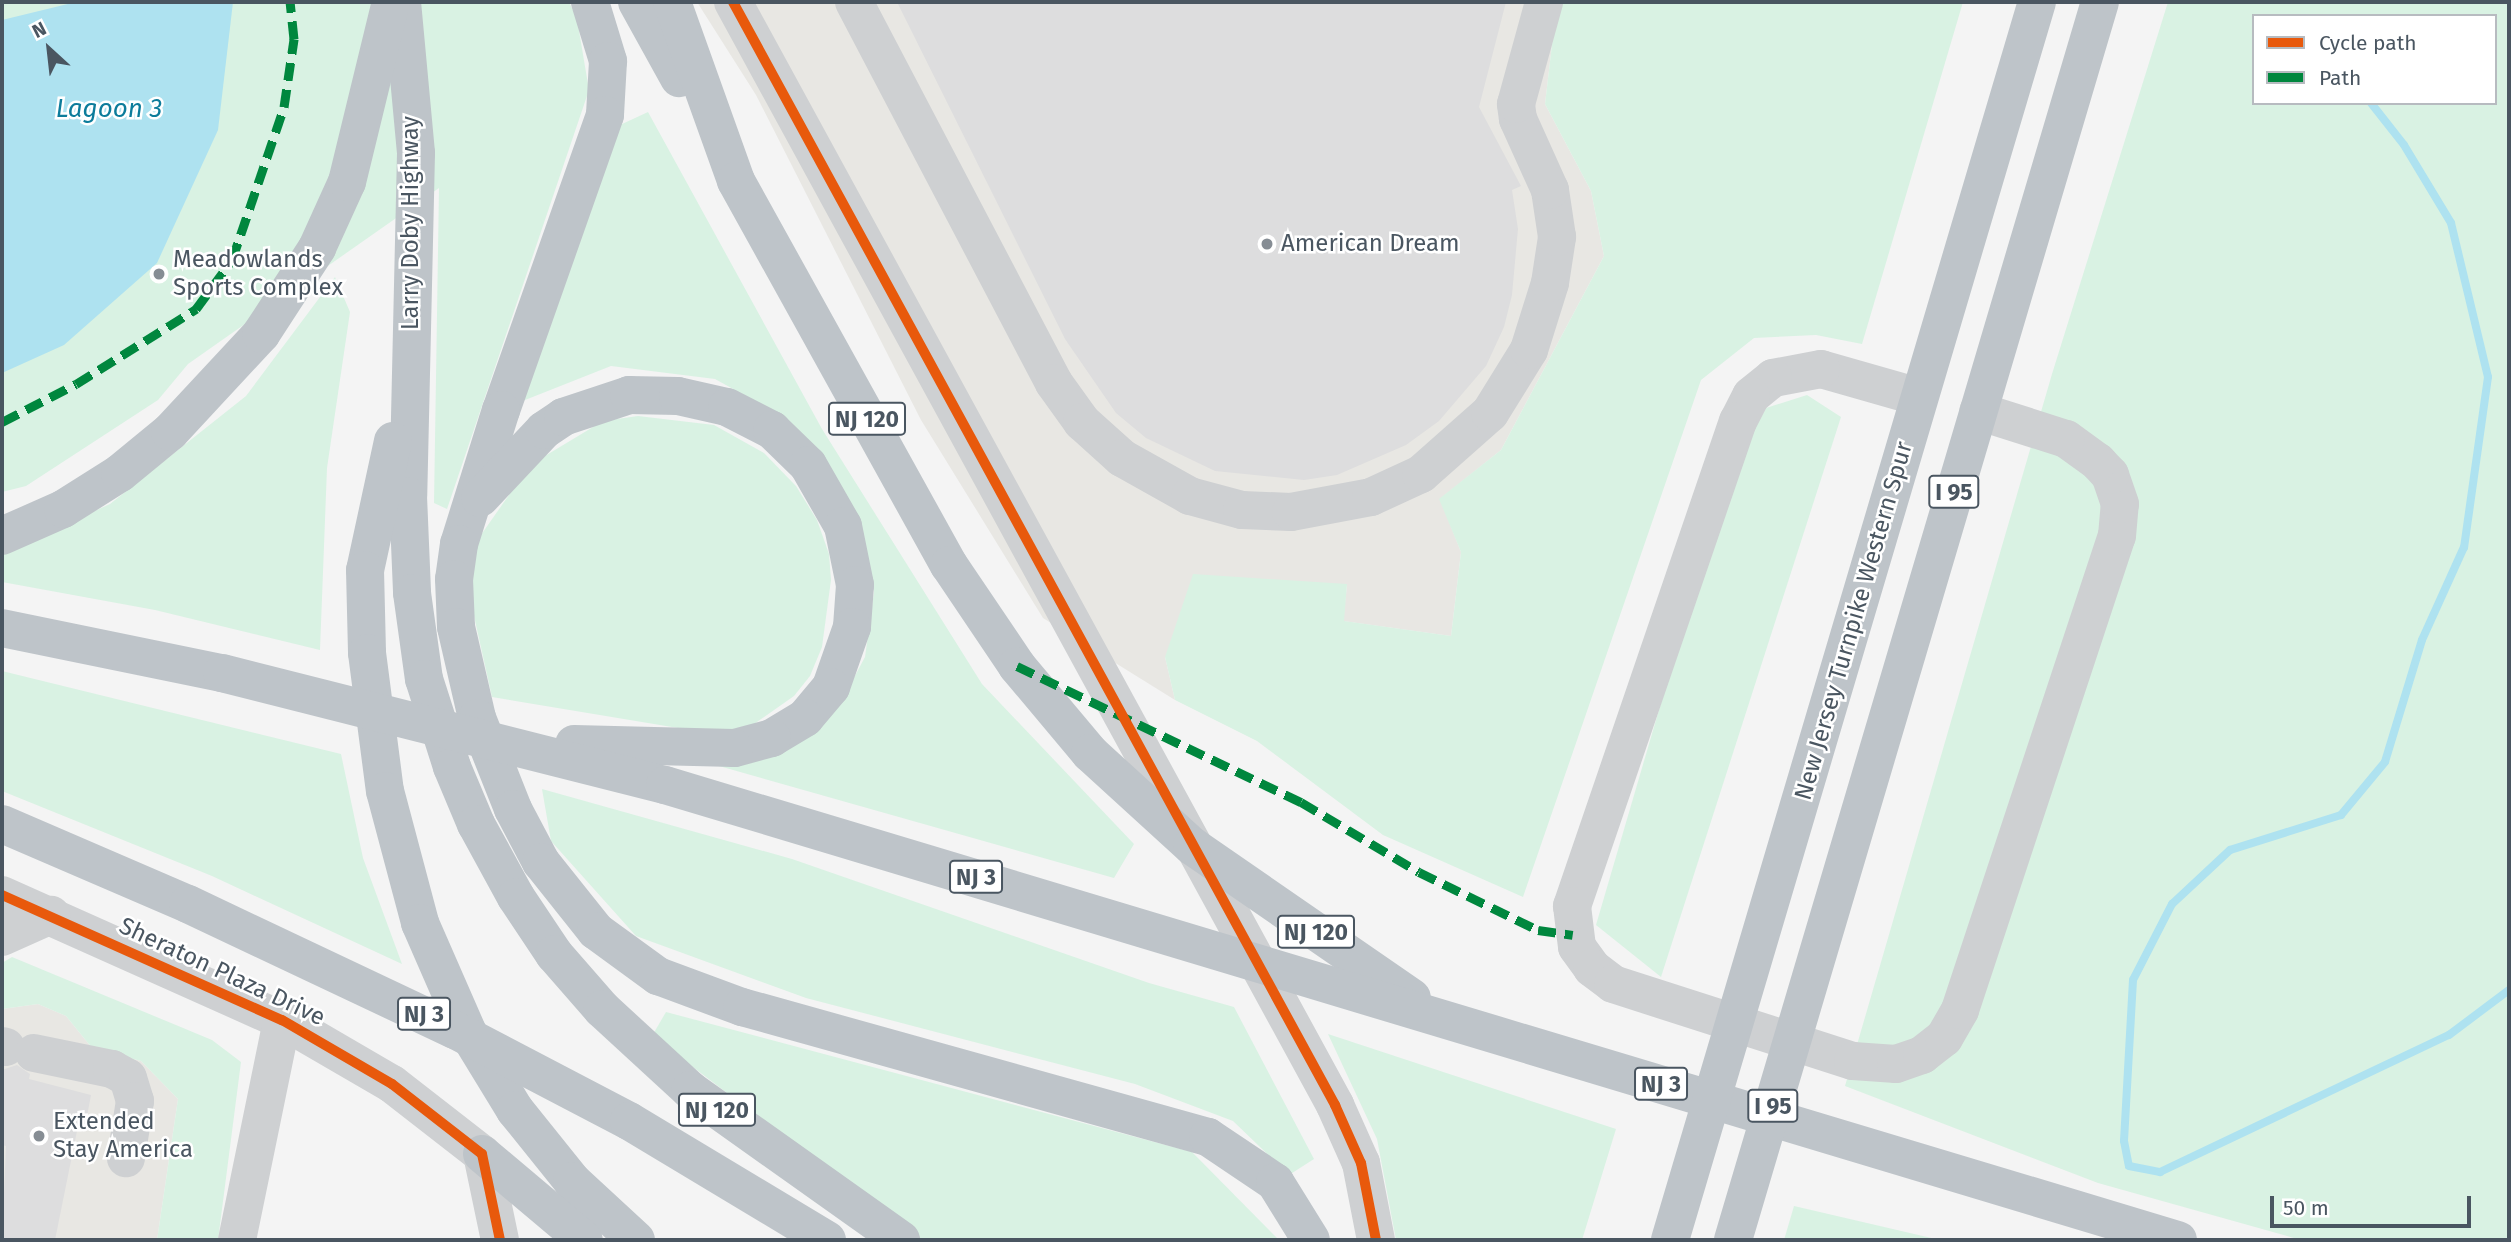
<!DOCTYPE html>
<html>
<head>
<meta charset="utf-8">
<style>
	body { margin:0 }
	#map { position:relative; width:2511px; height:1242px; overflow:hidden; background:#f4f4f4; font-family:"Fira Sans",sans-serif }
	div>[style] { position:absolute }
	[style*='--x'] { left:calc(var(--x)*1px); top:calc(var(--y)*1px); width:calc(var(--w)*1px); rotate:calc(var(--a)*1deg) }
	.commercial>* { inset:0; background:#e8e7e3 }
	.green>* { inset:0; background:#d9f2e3 }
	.water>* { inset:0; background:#aee2f0 }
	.stream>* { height:8px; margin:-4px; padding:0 4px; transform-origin:4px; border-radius:4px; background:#aee2f0 }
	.building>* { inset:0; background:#ddddde }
	.minor>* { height:38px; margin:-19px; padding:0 19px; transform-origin:19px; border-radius:19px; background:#ced0d2 }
	.highway>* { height:38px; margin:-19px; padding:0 19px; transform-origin:19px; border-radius:19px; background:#bec4c9 }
	.quiet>* { height:9px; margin-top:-4.5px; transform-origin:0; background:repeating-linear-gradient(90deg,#00873e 0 18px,transparent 0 27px) }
	.cycleway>* { height:10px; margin:-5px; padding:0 5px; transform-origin:5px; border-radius:5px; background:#e8590c }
	.dots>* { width:19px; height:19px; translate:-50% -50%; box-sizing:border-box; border:4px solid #fff; border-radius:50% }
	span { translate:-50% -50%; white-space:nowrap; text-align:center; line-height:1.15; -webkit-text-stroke:5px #fff; paint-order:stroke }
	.shield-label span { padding:2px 5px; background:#fff; border:2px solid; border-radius:5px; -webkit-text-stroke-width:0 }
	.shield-label { font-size:23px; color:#4a5661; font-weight:700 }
	.street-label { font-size:24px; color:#4a5661 }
	.poi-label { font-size:24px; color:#4a5661 }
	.left { translate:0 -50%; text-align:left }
	.water-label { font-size:26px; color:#0c7c9b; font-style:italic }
	.frame { position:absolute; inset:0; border:4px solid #4a5661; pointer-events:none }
	.legend { position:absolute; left:2252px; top:14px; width:245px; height:91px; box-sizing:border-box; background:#fff; border:2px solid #b7bbc0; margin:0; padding:9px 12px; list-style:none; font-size:21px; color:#4a5661 }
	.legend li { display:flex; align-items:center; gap:14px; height:35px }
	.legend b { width:35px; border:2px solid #b7bbc0 }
	.north { position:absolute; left:14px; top:14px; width:70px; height:70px; -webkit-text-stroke:5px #fff; paint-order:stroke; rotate:333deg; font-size:19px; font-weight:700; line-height:28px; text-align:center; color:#4a5661 }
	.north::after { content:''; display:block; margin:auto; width:24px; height:32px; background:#4a5661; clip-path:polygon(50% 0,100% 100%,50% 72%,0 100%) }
	.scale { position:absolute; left:2270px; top:1196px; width:201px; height:32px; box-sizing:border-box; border:4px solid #4a5661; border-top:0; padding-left:9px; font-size:21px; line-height:24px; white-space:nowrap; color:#4a5661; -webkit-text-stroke:5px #fff; paint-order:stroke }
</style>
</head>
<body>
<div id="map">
	<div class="commercial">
		<i style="clip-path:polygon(697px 2px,1557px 2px,1545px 104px,1591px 191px,1604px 256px,1501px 450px,1440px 499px,1461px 552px,1451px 636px,1343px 621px,1347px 585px,1165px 657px,1175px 700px,1043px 618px,921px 420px,756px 95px)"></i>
		<i style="clip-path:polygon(38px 1004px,66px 1016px,92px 1048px,141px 1061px,178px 1099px,157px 1240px,2px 1240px,2px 1009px)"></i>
	</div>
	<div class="green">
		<i style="clip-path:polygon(2px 2px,569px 2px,577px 19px,589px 90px,447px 509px,434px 503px,439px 188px,188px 364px,158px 400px,26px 486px,2px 492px)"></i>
		<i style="clip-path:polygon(1557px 2px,1963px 2px,1862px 344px,1816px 335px,1754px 338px,1701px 380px,1523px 897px,1383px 835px,1257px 741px,1175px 700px,1165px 657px,1193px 574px,1347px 584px,1344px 621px,1451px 636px,1461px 552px,1439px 499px,1501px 450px,1604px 256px,1591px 191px,1545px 104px)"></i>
		<i style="clip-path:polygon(evenodd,2168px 2px,2509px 2px,2509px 1240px,2301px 1240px,2098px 1183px,1845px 1086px,2052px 374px,2168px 2px,2254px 16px,2495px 16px,2495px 103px,2254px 103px,2254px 16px)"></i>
		<i style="clip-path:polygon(648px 112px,822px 429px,982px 684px,1134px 844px,1114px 878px,719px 766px,841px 702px,865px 657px,874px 592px,851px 513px,775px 412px,715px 379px,611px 366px,520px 402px,620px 125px)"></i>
		<i style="clip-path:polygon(335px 277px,350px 312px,327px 468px,320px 650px,155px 610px,2px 582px,2px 553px,110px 504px,246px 396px)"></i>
		<i style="clip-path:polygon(1807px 395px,1841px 417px,1661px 977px,1596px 925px,1726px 481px,1766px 408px)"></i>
		<i style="clip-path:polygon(638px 416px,714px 425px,764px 453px,796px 486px,817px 520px,829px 554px,831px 580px,822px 647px,810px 676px,794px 696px,754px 724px,714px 734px,492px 697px,470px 598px,476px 542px,530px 465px,603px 421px)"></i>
		<i style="clip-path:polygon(2px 671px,341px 754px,363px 858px,402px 964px,212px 876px,2px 791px)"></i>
		<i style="clip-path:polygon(542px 789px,792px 859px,1149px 983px,1234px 1007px,1314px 1159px,1289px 1175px,1233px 1121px,1135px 1084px,806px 998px,636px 936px,551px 841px)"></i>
		<i style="clip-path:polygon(12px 957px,212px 1040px,241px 1062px,218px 1240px,157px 1240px,178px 1099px,141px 1061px,92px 1048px,66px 1016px,38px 1004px,2px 1009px,2px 963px)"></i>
		<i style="clip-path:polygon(666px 1012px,1192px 1152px,1279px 1240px,921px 1240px,652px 1036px)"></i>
		<i style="clip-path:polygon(1328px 1034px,1616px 1129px,1582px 1240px,1396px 1240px,1377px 1139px)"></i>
		<i style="clip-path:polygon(1794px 1206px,1940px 1240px,1784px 1240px)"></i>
	</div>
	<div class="water">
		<i style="clip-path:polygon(76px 2px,233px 2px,218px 130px,157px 263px,64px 345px,2px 373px,2px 20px)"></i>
	</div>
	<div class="stream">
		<i style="--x:2371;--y:103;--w:53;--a:51.8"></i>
		<i style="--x:2404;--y:145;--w:91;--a:58.9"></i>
		<i style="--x:2451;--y:223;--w:158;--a:76.5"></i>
		<i style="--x:2488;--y:377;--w:172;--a:98"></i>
		<i style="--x:2464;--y:547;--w:102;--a:114.3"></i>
		<i style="--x:2422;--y:640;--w:127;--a:106.9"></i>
		<i style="--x:2385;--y:762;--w:69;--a:129.7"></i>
		<i style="--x:2341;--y:815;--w:116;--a:162.5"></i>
		<i style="--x:2230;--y:850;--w:79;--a:137"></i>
		<i style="--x:2172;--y:904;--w:85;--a:117.2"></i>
		<i style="--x:2133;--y:980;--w:161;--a:93.2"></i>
		<i style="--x:2124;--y:1141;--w:25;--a:79"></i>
		<i style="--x:2129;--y:1166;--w:32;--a:11"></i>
		<i style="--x:2160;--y:1172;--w:320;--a:-25.4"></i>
		<i style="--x:2449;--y:1035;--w:75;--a:-36.9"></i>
	</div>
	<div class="building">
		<i style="clip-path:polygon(897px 2px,1506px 2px,1479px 107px,1521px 186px,1512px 190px,1518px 229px,1512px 295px,1504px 327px,1486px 366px,1439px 421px,1406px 445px,1337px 475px,1304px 480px,1215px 471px,1146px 438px,1116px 413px,1065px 339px)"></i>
		<i style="clip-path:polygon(17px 1065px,30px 1074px,29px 1079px,91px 1095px,85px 1127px,78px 1126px,55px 1240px,2px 1240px,6px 1146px,2px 1145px,2px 1070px)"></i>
	</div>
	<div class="minor">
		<i style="--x:733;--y:2;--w:1257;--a:61.37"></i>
		<i style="--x:1335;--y:1105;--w:64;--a:65.9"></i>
		<i style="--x:1361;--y:1163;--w:78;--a:79"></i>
		<i style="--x:854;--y:2;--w:430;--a:62.3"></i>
		<i style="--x:1054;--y:383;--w:48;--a:54.3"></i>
		<i style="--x:1082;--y:422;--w:54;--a:42"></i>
		<i style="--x:1122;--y:458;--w:78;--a:29.2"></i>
		<i style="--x:1190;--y:496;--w:54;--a:15.1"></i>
		<i style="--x:1242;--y:510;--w:49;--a:2.3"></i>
		<i style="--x:1291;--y:512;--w:81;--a:-10.6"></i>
		<i style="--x:1371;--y:497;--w:55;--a:-24.7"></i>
		<i style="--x:1421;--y:474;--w:92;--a:-41.5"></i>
		<i style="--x:1490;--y:413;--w:74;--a:-58.2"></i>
		<i style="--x:1529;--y:350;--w:70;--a:-72.6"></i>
		<i style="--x:1550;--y:283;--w:47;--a:-81.3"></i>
		<i style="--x:1557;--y:237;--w:48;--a:-98.5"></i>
		<i style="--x:1550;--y:190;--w:78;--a:-114.3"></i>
		<i style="--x:1518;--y:119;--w:15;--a:-98"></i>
		<i style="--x:1516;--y:104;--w:106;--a:-74.6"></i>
		<i style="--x:1919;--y:397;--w:102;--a:-164.1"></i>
		<i style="--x:1821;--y:369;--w:49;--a:169.4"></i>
		<i style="--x:1773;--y:378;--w:28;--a:141"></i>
		<i style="--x:1751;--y:396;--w:28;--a:117"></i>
		<i style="--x:1738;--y:421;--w:513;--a:108.89"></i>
		<i style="--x:1572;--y:906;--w:41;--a:83"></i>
		<i style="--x:1577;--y:947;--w:26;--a:54"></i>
		<i style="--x:1592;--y:968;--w:26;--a:37"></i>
		<i style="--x:1613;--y:984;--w:252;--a:17.8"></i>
		<i style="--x:1853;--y:1061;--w:43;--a:4"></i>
		<i style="--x:1896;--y:1064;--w:28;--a:-19"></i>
		<i style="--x:1922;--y:1055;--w:28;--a:-38"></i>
		<i style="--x:1944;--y:1038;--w:32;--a:-60"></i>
		<i style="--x:1960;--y:1010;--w:499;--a:-71.7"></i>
		<i style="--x:2117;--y:536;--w:32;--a:-85"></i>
		<i style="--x:2120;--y:504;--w:31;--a:-109"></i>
		<i style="--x:2110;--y:475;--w:18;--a:-133"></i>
		<i style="--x:2098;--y:462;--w:39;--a:-144"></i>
		<i style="--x:2066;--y:439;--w:92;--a:-162.3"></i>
		<i style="--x:2;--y:895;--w:307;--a:24.1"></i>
		<i style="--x:282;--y:1020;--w:127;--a:30.2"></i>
		<i style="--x:392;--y:1084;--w:114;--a:37.9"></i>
		<i style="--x:482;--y:1154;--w:88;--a:78.2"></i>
		<i style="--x:2;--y:937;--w:54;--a:-24.2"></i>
		<i style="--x:2;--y:1046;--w:4;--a:14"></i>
		<i style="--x:34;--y:1053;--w:80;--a:11.6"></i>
		<i style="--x:112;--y:1069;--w:18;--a:29"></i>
		<i style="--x:128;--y:1078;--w:24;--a:73"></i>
		<i style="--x:135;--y:1101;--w:58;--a:99"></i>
		<i style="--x:237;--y:1240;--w:225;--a:-78.4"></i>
	</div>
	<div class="highway">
		<i style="--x:402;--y:2;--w:152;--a:84.7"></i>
		<i style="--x:416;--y:153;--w:343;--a:91.3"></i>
		<i style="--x:408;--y:496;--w:97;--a:87.6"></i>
		<i style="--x:412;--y:593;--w:87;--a:82.1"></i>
		<i style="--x:424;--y:679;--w:92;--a:72.3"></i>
		<i style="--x:452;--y:767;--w:62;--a:67.2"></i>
		<i style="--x:476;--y:824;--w:83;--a:61.3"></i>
		<i style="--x:516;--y:897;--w:69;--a:56.3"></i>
		<i style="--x:554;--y:954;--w:73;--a:48.9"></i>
		<i style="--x:602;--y:1009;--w:120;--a:42.6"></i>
		<i style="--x:690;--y:1090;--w:259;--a:35.4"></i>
		<i style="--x:590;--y:2;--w:62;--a:73"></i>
		<i style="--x:608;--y:61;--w:54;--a:93.2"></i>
		<i style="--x:605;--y:115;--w:313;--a:109.4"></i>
		<i style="--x:501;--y:410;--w:140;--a:107.4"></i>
		<i style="--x:459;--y:544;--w:35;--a:98"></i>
		<i style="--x:454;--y:579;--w:48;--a:87.6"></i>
		<i style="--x:456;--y:627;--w:93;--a:77"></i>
		<i style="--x:477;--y:718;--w:98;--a:68.4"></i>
		<i style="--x:513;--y:809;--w:60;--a:62.2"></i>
		<i style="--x:541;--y:862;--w:88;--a:51.4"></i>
		<i style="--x:596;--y:931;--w:77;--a:36"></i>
		<i style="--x:658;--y:976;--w:90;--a:20.3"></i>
		<i style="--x:742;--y:1007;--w:484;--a:15.6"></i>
		<i style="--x:1208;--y:1137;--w:81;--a:33.9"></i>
		<i style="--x:1275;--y:1182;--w:68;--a:58.2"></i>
		<i style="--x:637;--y:2;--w:87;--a:61.1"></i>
		<i style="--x:672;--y:2;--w:190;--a:70.3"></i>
		<i style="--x:736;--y:181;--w:439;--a:61"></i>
		<i style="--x:949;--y:565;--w:122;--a:56"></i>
		<i style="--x:1017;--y:666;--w:114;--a:50"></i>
		<i style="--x:1090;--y:753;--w:138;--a:42.4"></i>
		<i style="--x:1192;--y:846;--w:267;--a:34.6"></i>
		<i style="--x:393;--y:441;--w:132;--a:102.2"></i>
		<i style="--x:365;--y:570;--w:83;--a:88.6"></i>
		<i style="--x:367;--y:653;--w:139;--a:82.6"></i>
		<i style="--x:385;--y:791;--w:137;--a:75.1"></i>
		<i style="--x:420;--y:923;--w:120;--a:66.4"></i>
		<i style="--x:468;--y:1033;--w:90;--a:58.6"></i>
		<i style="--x:515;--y:1110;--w:91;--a:51.2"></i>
		<i style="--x:572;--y:1181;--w:87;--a:42.7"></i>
		<i style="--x:480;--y:498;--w:93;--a:-46.7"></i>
		<i style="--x:544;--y:430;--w:23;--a:-34"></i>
		<i style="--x:563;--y:417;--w:70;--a:-18.4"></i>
		<i style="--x:629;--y:395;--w:49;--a:1.2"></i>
		<i style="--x:678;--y:396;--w:50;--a:12.7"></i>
		<i style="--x:727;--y:407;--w:51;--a:27.1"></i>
		<i style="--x:772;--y:430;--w:50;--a:44.2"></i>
		<i style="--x:808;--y:465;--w:70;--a:60.2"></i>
		<i style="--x:843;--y:526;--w:60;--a:78.5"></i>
		<i style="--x:855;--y:585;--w:42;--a:94.1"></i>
		<i style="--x:852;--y:627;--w:64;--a:109.3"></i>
		<i style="--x:831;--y:687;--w:40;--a:130"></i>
		<i style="--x:805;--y:718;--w:39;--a:149"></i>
		<i style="--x:772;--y:738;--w:39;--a:165"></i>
		<i style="--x:734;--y:748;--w:160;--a:-178.6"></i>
		<i style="--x:2;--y:536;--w:67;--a:-23.9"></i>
		<i style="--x:63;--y:509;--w:67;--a:-32.3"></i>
		<i style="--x:120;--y:473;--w:65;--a:-39.4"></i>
		<i style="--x:170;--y:432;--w:134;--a:-47.1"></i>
		<i style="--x:261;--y:334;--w:103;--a:-56.9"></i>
		<i style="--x:317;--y:248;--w:72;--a:-65.6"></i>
		<i style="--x:347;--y:182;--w:185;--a:-76.3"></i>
		<i style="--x:2;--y:628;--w:225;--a:11.6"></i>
		<i style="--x:222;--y:673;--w:457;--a:14.2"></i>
		<i style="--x:665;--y:785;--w:1580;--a:16.74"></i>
		<i style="--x:2;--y:824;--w:202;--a:23.3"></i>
		<i style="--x:188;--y:904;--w:295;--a:25.3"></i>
		<i style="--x:455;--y:1030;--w:196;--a:27.6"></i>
		<i style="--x:629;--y:1121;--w:231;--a:31"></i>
		<i style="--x:482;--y:1154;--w:133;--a:40.1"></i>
		<i style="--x:1670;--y:1240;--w:1291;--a:-73.49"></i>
		<i style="--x:1733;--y:1240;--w:1291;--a:-73.49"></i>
	</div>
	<div class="quiet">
		<i style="--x:2;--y:422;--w:83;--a:-27.2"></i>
		<i style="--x:76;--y:384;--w:142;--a:-32"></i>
		<i style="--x:196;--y:309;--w:61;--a:-53.7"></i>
		<i style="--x:232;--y:260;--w:162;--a:-71.2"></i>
		<i style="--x:284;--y:107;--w:69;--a:-81.6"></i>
		<i style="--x:294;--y:39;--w:37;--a:-96"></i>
		<i style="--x:1017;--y:666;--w:315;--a:25.6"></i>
		<i style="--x:1301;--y:802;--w:137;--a:30.7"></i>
		<i style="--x:1419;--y:872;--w:132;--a:26"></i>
		<i style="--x:1538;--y:930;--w:35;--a:8"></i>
	</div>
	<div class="cycleway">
		<i style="--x:733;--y:2;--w:1257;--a:61.37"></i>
		<i style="--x:1335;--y:1105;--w:64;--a:65.9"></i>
		<i style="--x:1361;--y:1163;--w:78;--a:79"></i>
		<i style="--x:2;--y:895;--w:307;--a:24.1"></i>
		<i style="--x:282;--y:1020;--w:127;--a:30.2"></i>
		<i style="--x:392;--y:1084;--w:114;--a:37.9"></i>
		<i style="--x:482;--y:1154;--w:88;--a:78.2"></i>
	</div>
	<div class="dots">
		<i style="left:1267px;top:244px;background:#868d94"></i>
		<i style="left:159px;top:274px;background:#868d94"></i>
		<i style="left:39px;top:1136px;background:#868d94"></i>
	</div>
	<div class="shield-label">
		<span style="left:867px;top:419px">NJ 120</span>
		<span style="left:1954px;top:492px">I 95</span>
		<span style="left:976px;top:877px">NJ 3</span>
		<span style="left:1316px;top:932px">NJ 120</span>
		<span style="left:424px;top:1014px">NJ 3</span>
		<span style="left:1661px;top:1084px">NJ 3</span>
		<span style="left:1773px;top:1106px">I 95</span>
		<span style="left:717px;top:1110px">NJ 120</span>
	</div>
	<div class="street-label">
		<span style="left:411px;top:223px;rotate:-90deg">Larry Doby Highway</span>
		<span style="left:1854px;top:621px;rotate:-74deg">New Jersey Turnpike Western Spur</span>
		<span style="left:222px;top:972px;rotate:25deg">Sheraton Plaza Drive</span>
	</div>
	<div class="poi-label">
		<span class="left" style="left:1281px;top:244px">American Dream</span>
		<span class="left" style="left:173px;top:274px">Meadowlands<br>Sports Complex</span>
		<span class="left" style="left:53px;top:1136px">Extended<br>Stay America</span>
	</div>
	<div class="water-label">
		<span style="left:109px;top:109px">Lagoon 3</span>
	</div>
	<div class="frame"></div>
	<ul class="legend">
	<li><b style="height:9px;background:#e8590c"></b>Cycle path</li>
	<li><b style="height:9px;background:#00873e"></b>Path</li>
	</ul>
	<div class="north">N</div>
	<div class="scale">50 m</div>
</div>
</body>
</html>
